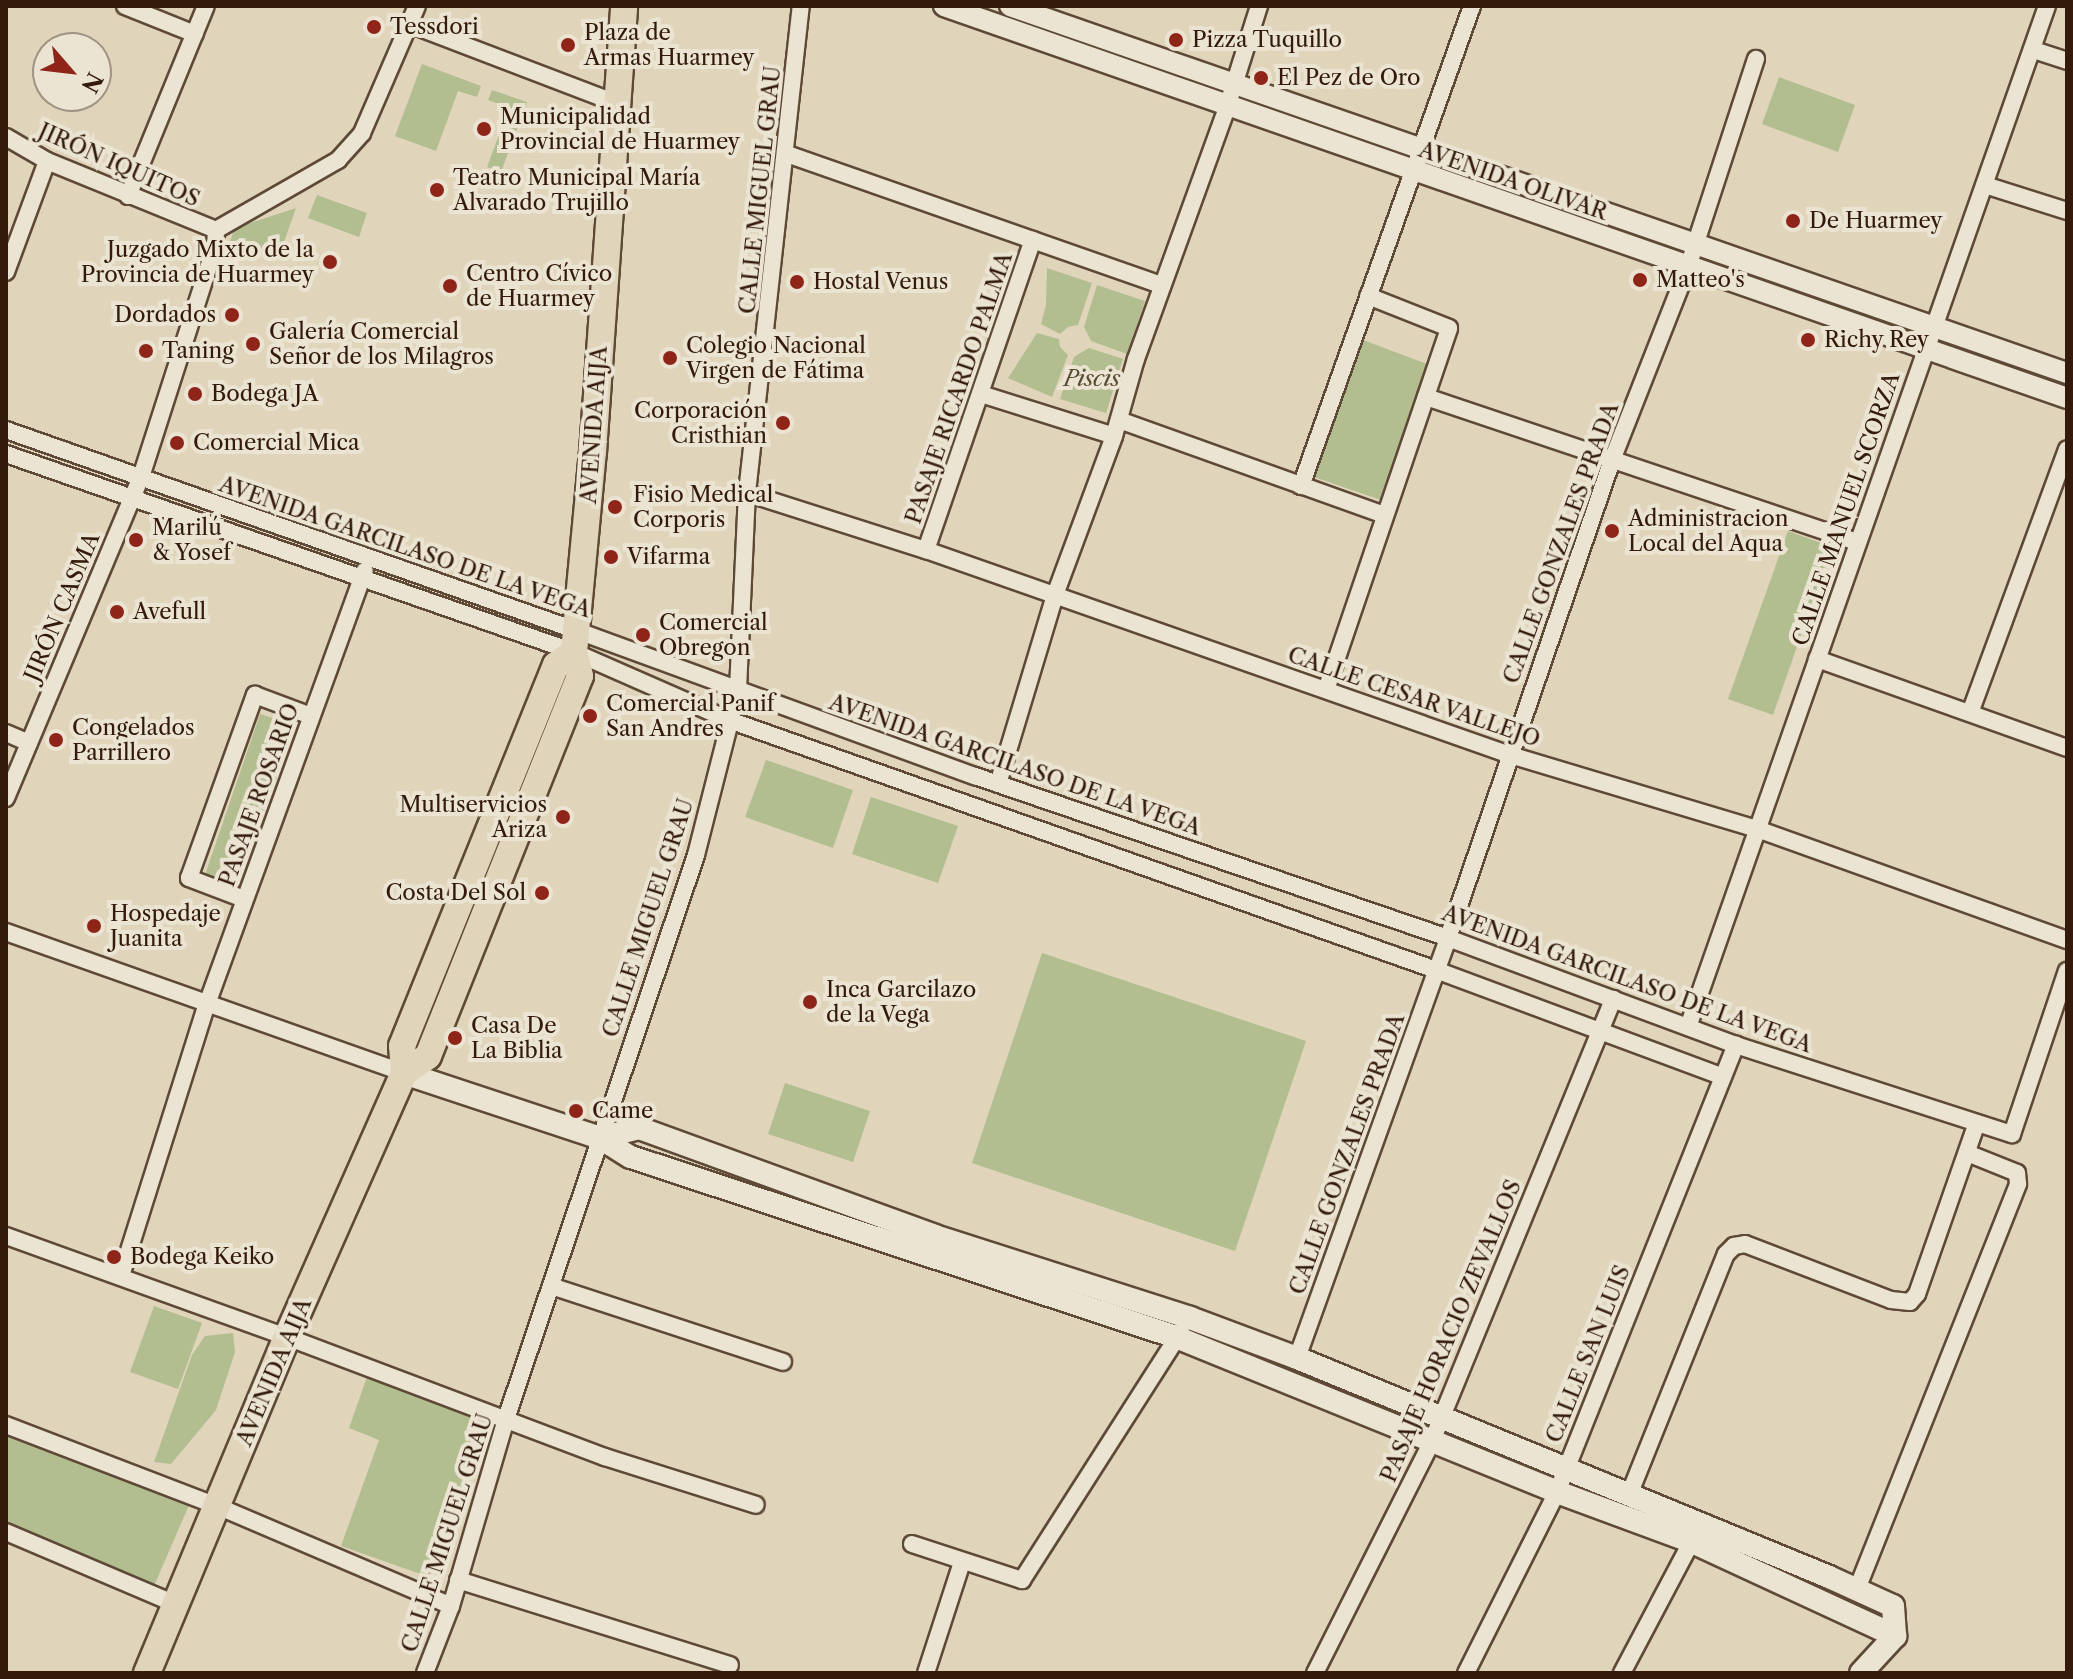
<!DOCTYPE html>
<html>
<head>
<meta charset="utf-8">
<style>
	body { margin:0 }
	#map { position:relative; width:2073px; height:1679px; overflow:hidden; background:#e0d5bb; font-family:"Libre Caslon Text",serif }
	div>[style] { position:absolute }
	[style*='--x'] { left:calc(var(--x)*1px); top:calc(var(--y)*1px); width:calc(var(--w)*1px); rotate:calc(var(--a)*1deg) }
	.green>* { inset:0; background:#b2bd90 }
	.roads { filter:drop-shadow(2px 0 #5e4936) drop-shadow(-2px 0 #5e4936) drop-shadow(0 2px #5e4936) drop-shadow(0 -2px #5e4936) }
	.minor>* { height:16px; margin:-8px; padding:0 8px; transform-origin:8px; border-radius:8px; background:#ebe4d3 }
	.tertiary>* { height:20px; margin:-10px; padding:0 10px; transform-origin:10px; border-radius:10px; background:#ebe4d3 }
	.secondary>* { height:22px; margin:-11px; padding:0 11px; transform-origin:11px; border-radius:11px; background:#ebe4d3 }
	.primary>* { height:26px; margin:-13px; padding:0 13px; transform-origin:13px; border-radius:13px; background:#e0d5bb }
	.dots>* { width:22px; height:22px; translate:-50% -50%; box-sizing:border-box; border:4px solid #ebe4d3; border-radius:50% }
	span { translate:-50% -50%; white-space:nowrap; text-align:center; line-height:1.15; -webkit-text-stroke:8px #ebe4d3; paint-order:stroke }
	.poi-label { font-size:22px; color:#331a0a }
	.left { translate:0 -50%; text-align:left }
	.right { translate:-100% -50%; text-align:right }
	.street-label { font-size:22px; color:#331a0a }
	.park-label { font-size:22px; color:#594b32; font-style:italic }
	.frame { position:absolute; inset:0; border:8px solid #331a0a; pointer-events:none }
	.north { position:absolute; left:32px; top:32px; width:80px; height:80px; box-sizing:border-box; background:#ebe4d3; border:2px solid #a19383; border-radius:50%; rotate:118deg; font-size:22px; font-weight:700; line-height:32px; text-align:center; color:#331a0a }
	.north::after { content:''; display:block; margin:auto; width:28px; height:36px; background:#8f2418; clip-path:polygon(50% 0,100% 100%,50% 72%,0 100%) }
</style>
</head>
<body>
<div id="map">
	<div class="green">
		<i style="clip-path:polygon(422px 64px,481px 86px,477px 97px,458px 91px,436px 151px,395px 136px)"></i>
		<i style="clip-path:polygon(1779px 77px,1855px 105px,1838px 152px,1762px 124px)"></i>
		<i style="clip-path:polygon(492px 90px,527px 102px,501px 172px,487px 167px,509px 108px,488px 100px)"></i>
		<i style="clip-path:polygon(317px 195px,367px 213px,359px 237px,308px 218px)"></i>
		<i style="clip-path:polygon(296px 208px,278px 259px,229px 244px,235px 228px)"></i>
		<i style="clip-path:polygon(1047px 268px,1092px 283px,1078px 325px,1068px 327px,1060px 334px,1041px 324px,1046px 305px)"></i>
		<i style="clip-path:polygon(1097px 285px,1145px 301px,1127px 354px,1091px 341px,1084px 327px)"></i>
		<i style="clip-path:polygon(1037px 333px,1059px 339px,1060px 347px,1068px 355px,1052px 397px,1008px 378px)"></i>
		<i style="clip-path:polygon(1363px 340px,1427px 364px,1381px 500px,1314px 477px)"></i>
		<i style="clip-path:polygon(1089px 348px,1123px 359px,1106px 413px,1060px 399px,1074px 357px)"></i>
		<i style="clip-path:polygon(1788px 531px,1832px 547px,1773px 715px,1728px 699px)"></i>
		<i style="clip-path:polygon(260px 714px,296px 725px,237px 885px,205px 875px)"></i>
		<i style="clip-path:polygon(766px 760px,853px 790px,833px 848px,745px 817px)"></i>
		<i style="clip-path:polygon(871px 797px,958px 826px,938px 883px,852px 854px)"></i>
		<i style="clip-path:polygon(1042px 953px,1306px 1041px,1235px 1251px,972px 1163px)"></i>
		<i style="clip-path:polygon(785px 1083px,870px 1111px,853px 1162px,768px 1134px)"></i>
		<i style="clip-path:polygon(154px 1306px,202px 1323px,178px 1389px,130px 1372px)"></i>
		<i style="clip-path:polygon(233px 1333px,235px 1352px,216px 1410px,171px 1464px,154px 1462px,192px 1355px,205px 1336px)"></i>
		<i style="clip-path:polygon(367px 1377px,486px 1420px,429px 1577px,341px 1546px,379px 1440px,349px 1428px)"></i>
		<i style="clip-path:polygon(6px 1435px,189px 1505px,154px 1586px,6px 1523px)"></i>
	</div>
	<div class="roads">
		<div class="minor">
			<i style="--x:125;--y:6;--w:75;--a:21.8"></i>
			<i style="--x:409;--y:24;--w:224;--a:20.9"></i>
			<i style="--x:2034;--y:50;--w:35;--a:18"></i>
			<i style="--x:6;--y:137;--w:48;--a:30.3"></i>
			<i style="--x:47;--y:161;--w:183;--a:22.2"></i>
			<i style="--x:787;--y:154;--w:397;--a:19.3"></i>
			<i style="--x:1985;--y:185;--w:86;--a:17.6"></i>
			<i style="--x:128;--y:196;--w:205;--a:-67.7"></i>
			<i style="--x:216;--y:230;--w:141;--a:-29.8"></i>
			<i style="--x:338;--y:160;--w:36;--a:-48"></i>
			<i style="--x:362;--y:133;--w:138;--a:-66.6"></i>
			<i style="--x:6;--y:272;--w:118;--a:-69.7"></i>
			<i style="--x:981;--y:394;--w:139;--a:17.5"></i>
			<i style="--x:1426;--y:397;--w:455;--a:18.6"></i>
			<i style="--x:1119;--y:420;--w:282;--a:19.7"></i>
			<i style="--x:6;--y:430;--w:606;--a:19.36"></i>
			<i style="--x:578;--y:631;--w:423;--a:20.1"></i>
			<i style="--x:975;--y:776;--w:500;--a:18.9"></i>
			<i style="--x:1448;--y:938;--w:307;--a:20.4"></i>
			<i style="--x:1736;--y:1045;--w:290;--a:17.9"></i>
			<i style="--x:2012;--y:1134;--w:172;--a:-71.4"></i>
			<i style="--x:6;--y:454;--w:602;--a:19.22"></i>
			<i style="--x:574;--y:652;--w:169;--a:23.7"></i>
			<i style="--x:729;--y:720;--w:750;--a:19.47"></i>
			<i style="--x:1436;--y:970;--w:306;--a:20.4"></i>
			<i style="--x:1301;--y:486;--w:510;--a:-70.39"></i>
			<i style="--x:747;--y:493;--w:188;--a:17.7"></i>
			<i style="--x:926;--y:550;--w:619;--a:19.34"></i>
			<i style="--x:1510;--y:755;--w:258;--a:16.7"></i>
			<i style="--x:1757;--y:829;--w:329;--a:19.7"></i>
			<i style="--x:926;--y:550;--w:328;--a:-71"></i>
			<i style="--x:1817;--y:659;--w:265;--a:19.6"></i>
			<i style="--x:1326;--y:690;--w:382;--a:-71.2"></i>
			<i style="--x:1449;--y:328;--w:87;--a:-158.4"></i>
			<i style="--x:1970;--y:713;--w:281;--a:-69.8"></i>
			<i style="--x:6;--y:733;--w:25;--a:23"></i>
			<i style="--x:998;--y:784;--w:197;--a:-73.2"></i>
			<i style="--x:1055;--y:595;--w:170;--a:-69.6"></i>
			<i style="--x:1114;--y:436;--w:80;--a:-74.1"></i>
			<i style="--x:1136;--y:359;--w:268;--a:-70.1"></i>
			<i style="--x:1227;--y:107;--w:106;--a:-72.4"></i>
			<i style="--x:6;--y:798;--w:348;--a:-67.2"></i>
			<i style="--x:141;--y:477;--w:243;--a:-72.2"></i>
			<i style="--x:215;--y:246;--w:16;--a:-86"></i>
			<i style="--x:244;--y:899;--w:59;--a:-159.1"></i>
			<i style="--x:189;--y:878;--w:195;--a:-70.2"></i>
			<i style="--x:255;--y:695;--w:60;--a:20.6"></i>
			<i style="--x:6;--y:932;--w:422;--a:19.5"></i>
			<i style="--x:1688;--y:1027;--w:1082;--a:-70.63"></i>
			<i style="--x:6;--y:1236;--w:299;--a:19.8"></i>
			<i style="--x:287;--y:1337;--w:340;--a:20.7"></i>
			<i style="--x:605;--y:1457;--w:158;--a:17.6"></i>
			<i style="--x:121;--y:1276;--w:285;--a:-72.5"></i>
			<i style="--x:207;--y:1004;--w:461;--a:-70"></i>
			<i style="--x:551;--y:1286;--w:244;--a:18.1"></i>
			<i style="--x:1297;--y:1358;--w:446;--a:-70.2"></i>
			<i style="--x:1448;--y:938;--w:505;--a:-71.06"></i>
			<i style="--x:1612;--y:460;--w:207;--a:-68.5"></i>
			<i style="--x:1688;--y:267;--w:219;--a:-71.9"></i>
			<i style="--x:6;--y:1425;--w:226;--a:21"></i>
			<i style="--x:217;--y:1506;--w:254;--a:23.1"></i>
			<i style="--x:1629;--y:1495;--w:260;--a:-68.1"></i>
			<i style="--x:1726;--y:1254;--w:11;--a:-45"></i>
			<i style="--x:1734;--y:1246;--w:11;--a:-10"></i>
			<i style="--x:1745;--y:1244;--w:156;--a:21"></i>
			<i style="--x:1891;--y:1300;--w:19;--a:6"></i>
			<i style="--x:1910;--y:1302;--w:11;--a:-49"></i>
			<i style="--x:1917;--y:1294;--w:181;--a:-70.7"></i>
			<i style="--x:6;--y:1532;--w:185;--a:23"></i>
			<i style="--x:912;--y:1544;--w:116;--a:18.1"></i>
			<i style="--x:1022;--y:1580;--w:295;--a:-57.4"></i>
			<i style="--x:458;--y:1580;--w:285;--a:17.4"></i>
			<i style="--x:1857;--y:1589;--w:436;--a:-68.3"></i>
			<i style="--x:2018;--y:1184;--w:11;--a:-95"></i>
			<i style="--x:2017;--y:1173;--w:54;--a:-158.2"></i>
			<i style="--x:425;--y:1673;--w:72;--a:-68.8"></i>
			<i style="--x:451;--y:1606;--w:195;--a:-73.6"></i>
			<i style="--x:506;--y:1419;--w:595;--a:-71.38"></i>
			<i style="--x:696;--y:855;--w:170;--a:-75.7"></i>
			<i style="--x:738;--y:690;--w:197;--a:-87.4"></i>
			<i style="--x:747;--y:493;--w:490;--a:-83.7"></i>
			<i style="--x:926;--y:1673;--w:117;--a:-72"></i>
			<i style="--x:1315;--y:1673;--w:260;--a:-63.2"></i>
			<i style="--x:1432;--y:1441;--w:478;--a:-67.7"></i>
			<i style="--x:1466;--y:1673;--w:203;--a:-63.3"></i>
			<i style="--x:1557;--y:1492;--w:482;--a:-68.2"></i>
			<i style="--x:1622;--y:1673;--w:158;--a:-62.1"></i>
		</div>
		<div class="tertiary">
			<i style="--x:944;--y:6;--w:1189;--a:19.24"></i>
			<i style="--x:1010;--y:6;--w:1119;--a:19.15"></i>
		</div>
		<div class="secondary">
			<i style="--x:404;--y:1073;--w:206;--a:18.3"></i>
			<i style="--x:600;--y:1138;--w:36;--a:32"></i>
			<i style="--x:631;--y:1157;--w:574;--a:18.28"></i>
			<i style="--x:1176;--y:1337;--w:411;--a:22.1"></i>
			<i style="--x:1557;--y:1492;--w:144;--a:20.3"></i>
			<i style="--x:1692;--y:1542;--w:224;--a:24.8"></i>
			<i style="--x:600;--y:1138;--w:40;--a:-14.4"></i>
			<i style="--x:639;--y:1128;--w:315;--a:20"></i>
			<i style="--x:935;--y:1236;--w:268;--a:17.8"></i>
			<i style="--x:1190;--y:1318;--w:114;--a:20.5"></i>
			<i style="--x:1297;--y:1358;--w:575;--a:22.37"></i>
			<i style="--x:1829;--y:1577;--w:70;--a:24.4"></i>
			<i style="--x:1893;--y:1606;--w:30;--a:86"></i>
			<i style="--x:1895;--y:1636;--w:50;--a:132.6"></i>
		</div>
		<div class="primary">
			<i style="--x:404;--y:1073;--w:29;--a:-35"></i>
			<i style="--x:428;--y:1056;--w:409;--a:-68.2"></i>
			<i style="--x:580;--y:676;--w:25;--a:-104"></i>
			<i style="--x:574;--y:652;--w:201;--a:-84.6"></i>
			<i style="--x:593;--y:452;--w:447;--a:-86"></i>
			<i style="--x:147;--y:1673;--w:364;--a:-67.4"></i>
			<i style="--x:287;--y:1337;--w:289;--a:-66.1"></i>
			<i style="--x:404;--y:1073;--w:27;--a:-94"></i>
			<i style="--x:402;--y:1046;--w:411;--a:-68"></i>
			<i style="--x:556;--y:665;--w:22;--a:-36"></i>
		</div>
	</div>
	<div class="dots">
		<i style="left:374px;top:27px;background:#8f2418"></i>
		<i style="left:1176px;top:40px;background:#8f2418"></i>
		<i style="left:568px;top:45px;background:#8f2418"></i>
		<i style="left:1261px;top:78px;background:#8f2418"></i>
		<i style="left:484px;top:129px;background:#8f2418"></i>
		<i style="left:437px;top:190px;background:#8f2418"></i>
		<i style="left:1793px;top:221px;background:#8f2418"></i>
		<i style="left:330px;top:262px;background:#8f2418"></i>
		<i style="left:1640px;top:280px;background:#8f2418"></i>
		<i style="left:797px;top:282px;background:#8f2418"></i>
		<i style="left:450px;top:286px;background:#8f2418"></i>
		<i style="left:232px;top:315px;background:#8f2418"></i>
		<i style="left:1808px;top:340px;background:#8f2418"></i>
		<i style="left:253px;top:344px;background:#8f2418"></i>
		<i style="left:146px;top:351px;background:#8f2418"></i>
		<i style="left:670px;top:358px;background:#8f2418"></i>
		<i style="left:195px;top:394px;background:#8f2418"></i>
		<i style="left:783px;top:423px;background:#8f2418"></i>
		<i style="left:177px;top:443px;background:#8f2418"></i>
		<i style="left:615px;top:507px;background:#8f2418"></i>
		<i style="left:1612px;top:531px;background:#8f2418"></i>
		<i style="left:136px;top:540px;background:#8f2418"></i>
		<i style="left:611px;top:557px;background:#8f2418"></i>
		<i style="left:117px;top:612px;background:#8f2418"></i>
		<i style="left:643px;top:635px;background:#8f2418"></i>
		<i style="left:590px;top:716px;background:#8f2418"></i>
		<i style="left:56px;top:740px;background:#8f2418"></i>
		<i style="left:563px;top:817px;background:#8f2418"></i>
		<i style="left:542px;top:893px;background:#8f2418"></i>
		<i style="left:94px;top:926px;background:#8f2418"></i>
		<i style="left:810px;top:1002px;background:#8f2418"></i>
		<i style="left:455px;top:1038px;background:#8f2418"></i>
		<i style="left:576px;top:1111px;background:#8f2418"></i>
		<i style="left:114px;top:1257px;background:#8f2418"></i>
	</div>
	<div class="poi-label">
		<span class="left" style="left:390px;top:27px">Tessdori</span>
		<span class="left" style="left:584px;top:45px">Plaza de<br>Armas Huarmey</span>
		<span class="left" style="left:1192px;top:40px">Pizza Tuquillo</span>
		<span class="left" style="left:1277px;top:78px">El Pez de Oro</span>
		<span class="left" style="left:500px;top:129px">Municipalidad<br>Provincial de Huarmey</span>
		<span class="left" style="left:453px;top:190px">Teatro Municipal María<br>Alvarado Trujillo</span>
		<span class="left" style="left:1809px;top:221px">De Huarmey</span>
		<span class="right" style="left:314px;top:262px">Juzgado Mixto de la<br>Provincia de Huarmey</span>
		<span class="left" style="left:466px;top:286px">Centro Cívico<br>de Huarmey</span>
		<span class="left" style="left:1656px;top:280px">Matteo's</span>
		<span class="left" style="left:813px;top:282px">Hostal Venus</span>
		<span class="right" style="left:216px;top:315px">Dordados</span>
		<span class="left" style="left:269px;top:344px">Galería Comercial<br>Señor de los Milagros</span>
		<span class="left" style="left:1824px;top:340px">Richy Rey</span>
		<span class="left" style="left:686px;top:358px">Colegio Nacional<br>Virgen de Fátima</span>
		<span class="left" style="left:162px;top:351px">Taning</span>
		<span class="left" style="left:211px;top:394px">Bodega JA</span>
		<span class="right" style="left:767px;top:423px">Corporación<br>Cristhian</span>
		<span class="left" style="left:193px;top:443px">Comercial Mica</span>
		<span class="left" style="left:633px;top:507px">Fisio Medical<br>Corporis</span>
		<span class="left" style="left:1628px;top:531px">Administracion<br>Local del Aqua</span>
		<span class="left" style="left:152px;top:540px">Marilú<br>&amp; Yosef</span>
		<span class="left" style="left:627px;top:557px">Vifarma</span>
		<span class="left" style="left:133px;top:612px">Avefull</span>
		<span class="left" style="left:659px;top:635px">Comercial<br>Obregon</span>
		<span class="left" style="left:606px;top:716px">Comercial Panif<br>San Andres</span>
		<span class="left" style="left:72px;top:740px">Congelados<br>Parrillero</span>
		<span class="right" style="left:547px;top:817px">Multiservicios<br>Ariza</span>
		<span class="right" style="left:526px;top:893px">Costa Del Sol</span>
		<span class="left" style="left:110px;top:926px">Hospedaje<br>Juanita</span>
		<span class="left" style="left:826px;top:1002px">Inca Garcilazo<br>de la Vega</span>
		<span class="left" style="left:471px;top:1038px">Casa De<br>La Biblia</span>
		<span class="left" style="left:592px;top:1111px">Came</span>
		<span class="left" style="left:130px;top:1257px">Bodega Keiko</span>
	</div>
	<div class="street-label">
		<span style="left:119px;top:165px;rotate:24deg">JIRÓN IQUITOS</span>
		<span style="left:1513px;top:181px;rotate:19deg">AVENIDA OLIVAR</span>
		<span style="left:760px;top:190px;rotate:-84deg">CALLE MIGUEL GRAU</span>
		<span style="left:959px;top:388px;rotate:-71deg">PASAJE RICARDO PALMA</span>
		<span style="left:594px;top:425px;rotate:-86deg">AVENIDA AIJA</span>
		<span style="left:1846px;top:509px;rotate:-71deg">CALLE MANUEL SCORZA</span>
		<span style="left:1561px;top:543px;rotate:-70deg">CALLE GONZALES PRADA</span>
		<span style="left:405px;top:547px;rotate:19deg">AVENIDA GARCILASO DE LA VEGA</span>
		<span style="left:62px;top:607px;rotate:-67deg">JIRÓN CASMA</span>
		<span style="left:1414px;top:697px;rotate:19deg">CALLE CESAR VALLEJO</span>
		<span style="left:1015px;top:765px;rotate:19deg">AVENIDA GARCILASO DE LA VEGA</span>
		<span style="left:259px;top:795px;rotate:-70deg">PASAJE ROSARIO</span>
		<span style="left:648px;top:918px;rotate:-72deg">CALLE MIGUEL GRAU</span>
		<span style="left:1627px;top:979px;rotate:20deg">AVENIDA GARCILASO DE LA VEGA</span>
		<span style="left:1347px;top:1154px;rotate:-70deg">CALLE GONZALES PRADA</span>
		<span style="left:1451px;top:1331px;rotate:-67deg">PASAJE HORACIO ZEVALLOS</span>
		<span style="left:1588px;top:1354px;rotate:-68deg">CALLE SAN LUIS</span>
		<span style="left:274px;top:1372px;rotate:-67deg">AVENIDA AIJA</span>
		<span style="left:447px;top:1533px;rotate:-72deg">CALLE MIGUEL GRAU</span>
	</div>
	<div class="park-label">
		<span style="left:1092px;top:379px">Piscis</span>
	</div>
	<div class="frame"></div>
	<div class="north">N</div>
</div>
</body>
</html>
